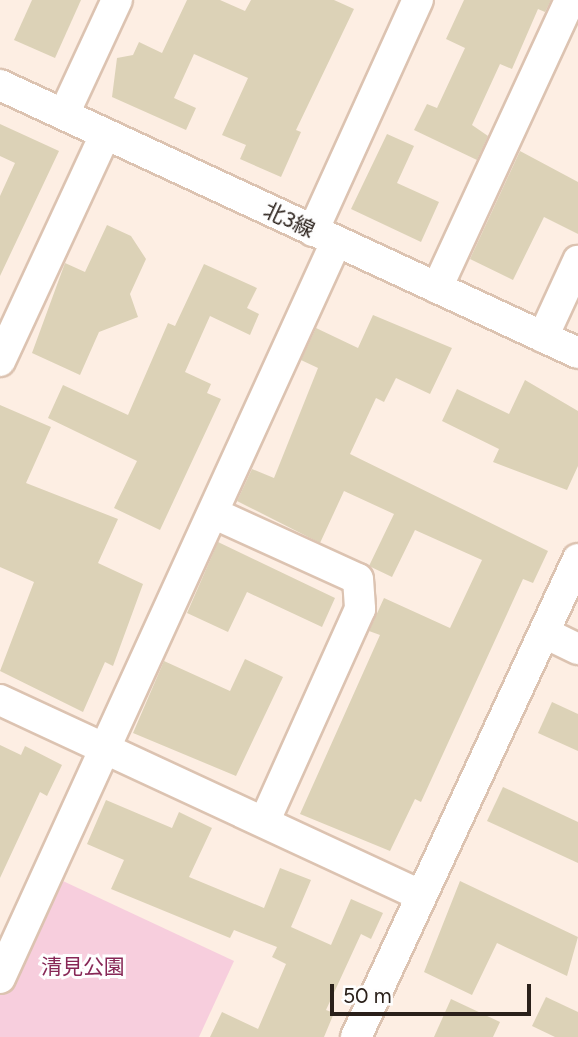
<!DOCTYPE html>
<html>
<head>
<meta charset="utf-8">
<style>
	body { margin:0 }
	#map { position:relative; width:578px; height:1037px; overflow:hidden; background:#fdeee3; font-family:Figtree,"Noto Sans JP",sans-serif }
	div>[style] { position:absolute }
	[style*='--x'] { left:calc(var(--x)*1px); top:calc(var(--y)*1px); width:calc(var(--w)*1px); rotate:calc(var(--a)*1deg) }
	.green>* { inset:0; background:#f7cedd }
	.building>* { inset:0; background:#dcd2b7 }
	.roads { filter:drop-shadow(2px 0 #dcc3b1) drop-shadow(-2px 0 #dcc3b1) drop-shadow(0 2px #dcc3b1) drop-shadow(0 -2px #dcc3b1) }
	.minor>* { height:30px; margin:-15px; padding:0 15px; transform-origin:15px; border-radius:15px; background:#fff }
	span { translate:-50% -50%; white-space:nowrap; text-align:center; line-height:1.15; -webkit-text-stroke:6px #fefefe; paint-order:stroke }
	.street-label { font-size:21px; color:#2a201a }
	.park-label { font-size:21px; color:#872756 }
	.scale { position:absolute; left:330px; top:984px; width:201px; height:32px; box-sizing:border-box; border:4px solid #2a201a; border-top:0; padding-left:9px; font-size:21px; line-height:24px; white-space:nowrap; color:#2a201a; -webkit-text-stroke:5px #fefefe; paint-order:stroke }
</style>
</head>
<body>
<div id="map">
	<div class="green">
		<i style="clip-path:polygon(48px 874px,234px 961px,199px 1037px,0 1037px,0 978px)"></i>
	</div>
	<div class="building">
		<i style="clip-path:polygon(32px 0,81px 0,55px 58px,14px 40px)"></i>
		<i style="clip-path:polygon(187px 0,220px 0,245px 11px,251px 0,334px 0,354px 9px,296px 130px,301px 132px,281px 177px,240px 159px,246px 145px,222px 135px,248px 78px,194px 54px,174px 98px,196px 108px,186px 130px,112px 97px,117px 58px,133px 55px,139px 42px,162px 53px)"></i>
		<i style="clip-path:polygon(464px 0,551px 0,545px 12px,538px 9px,512px 69px,500px 64px,472px 125px,488px 136px,477px 160px,414px 130px,427px 104px,437px 108px,465px 48px,446px 39px)"></i>
		<i style="clip-path:polygon(0 124px,59px 151px,0 276px,0 196px,15px 163px,0 156px)"></i>
		<i style="clip-path:polygon(387px 134px,414px 146px,397px 183px,439px 202px,421px 242px,351px 209px)"></i>
		<i style="clip-path:polygon(520px 151px,578px 182px,578px 234px,544px 217px,513px 280px,470px 259px)"></i>
		<i style="clip-path:polygon(107px 225px,131px 236px,146px 259px,130px 294px,138px 317px,99px 332px,80px 375px,32px 353px,65px 263px,85px 272px)"></i>
		<i style="clip-path:polygon(204px 264px,257px 288px,247px 308px,259px 314px,250px 335px,210px 316px,185px 372px,211px 384px,207px 393px,221px 399px,160px 530px,114px 508px,137px 461px,48px 418px,63px 385px,128px 415px,168px 323px,175px 326px)"></i>
		<i style="clip-path:polygon(373px 315px,452px 348px,430px 394px,396px 378px,384px 402px,376px 398px,350px 454px,548px 551px,533px 583px,523px 579px,421px 802px,415px 799px,390px 851px,300px 814px,380px 635px,369px 631px,384px 598px,450px 628px,482px 560px,415px 530px,392px 577px,369px 566px,394px 514px,344px 491px,320px 543px,237px 501px,252px 469px,274px 478px,318px 368px,301px 360px,316px 328px,358px 348px)"></i>
		<i style="clip-path:polygon(525px 380px,578px 411px,578px 466px,567px 490px,493px 462px,499px 449px,442px 421px,457px 389px,509px 414px)"></i>
		<i style="clip-path:polygon(0 405px,51px 427px,26px 483px,118px 519px,98px 563px,143px 584px,113px 666px,105px 662px,83px 712px,0 671px,34px 582px,0 567px)"></i>
		<i style="clip-path:polygon(218px 542px,335px 598px,322px 627px,247px 592px,228px 632px,187px 613px)"></i>
		<i style="clip-path:polygon(245px 659px,283px 677px,236px 776px,133px 733px,164px 661px,230px 691px)"></i>
		<i style="clip-path:polygon(552px 702px,578px 714px,578px 751px,538px 733px)"></i>
		<i style="clip-path:polygon(0 745px,21px 755px,25px 746px,62px 765px,47px 796px,40px 792px,0 878px)"></i>
		<i style="clip-path:polygon(503px 787px,578px 822px,578px 863px,487px 821px)"></i>
		<i style="clip-path:polygon(106px 800px,172px 828px,179px 812px,212px 828px,189px 877px,264px 908px,280px 868px,311px 880px,291px 927px,331px 945px,351px 899px,383px 913px,371px 939px,361px 934px,326px 1010px,334px 1013px,324px 1037px,210px 1037px,222px 1012px,258px 1029px,286px 964px,272px 957px,277px 947px,234px 930px,230px 938px,111px 889px,124px 860px,87px 844px)"></i>
		<i style="clip-path:polygon(460px 881px,578px 937px,567px 976px,497px 943px,472px 995px,424px 972px)"></i>
		<i style="clip-path:polygon(546px 997px,578px 1012px,578px 1037px,555px 1037px,532px 1026px)"></i>
		<i style="clip-path:polygon(451px 999px,500px 1022px,493px 1037px,434px 1037px)"></i>
	</div>
	<div class="roads">
		<div class="minor">
			<i style="--x:0;--y:85;--w:637;--a:24.88"></i>
			<i style="--x:64;--y:114;--w:126;--a:-65.1"></i>
			<i style="--x:313;--y:231;--w:254;--a:-65.6"></i>
			<i style="--x:437;--y:288;--w:317;--a:-65.2"></i>
			<i style="--x:543;--y:337;--w:84;--a:-65.3"></i>
			<i style="--x:0;--y:361;--w:249;--a:-65.1"></i>
			<i style="--x:213;--y:513;--w:159;--a:24.5"></i>
			<i style="--x:358;--y:579;--w:30;--a:86"></i>
			<i style="--x:360;--y:609;--w:231;--a:114.2"></i>
			<i style="--x:545;--y:633;--w:37;--a:26"></i>
			<i style="--x:0;--y:700;--w:464;--a:24.9"></i>
			<i style="--x:0;--y:978;--w:809;--a:-65.46"></i>
			<i style="--x:356;--y:1037;--w:527;--a:-65.09"></i>
		</div>
	</div>
	<div class="street-label">
		<span style="left:289px;top:220px;rotate:25deg">北3線</span>
	</div>
	<div class="park-label">
		<span style="left:83px;top:967px">清見公園</span>
	</div>
	<div class="scale">50 m</div>
</div>
</body>
</html>
